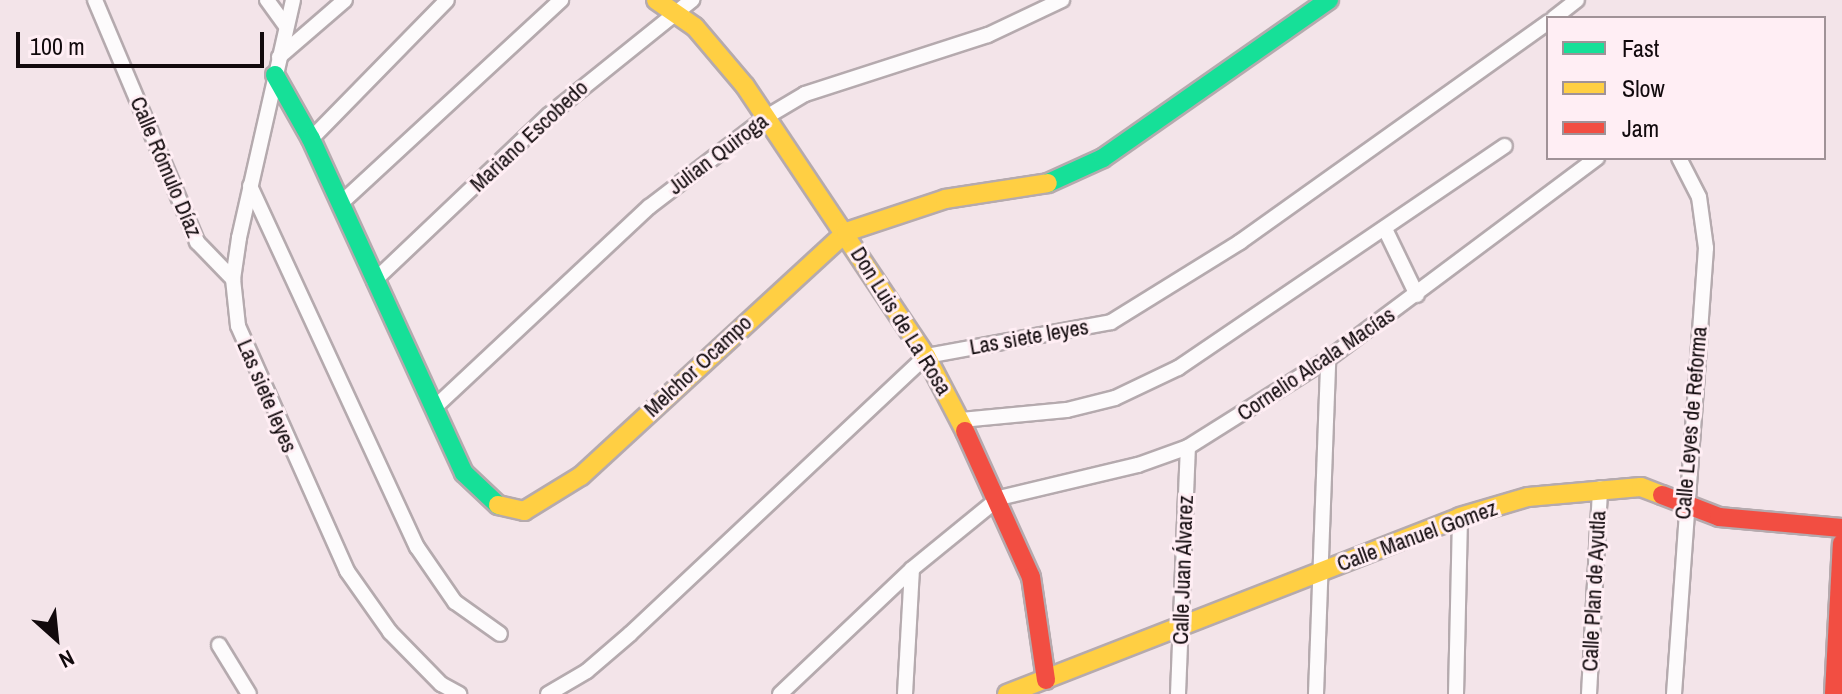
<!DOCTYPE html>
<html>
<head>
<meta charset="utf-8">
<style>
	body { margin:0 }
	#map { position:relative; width:1842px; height:694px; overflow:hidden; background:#f3e4e9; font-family:"Archivo Narrow",sans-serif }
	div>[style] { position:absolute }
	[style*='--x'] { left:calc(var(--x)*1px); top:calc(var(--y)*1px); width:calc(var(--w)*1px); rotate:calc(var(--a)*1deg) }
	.roads { filter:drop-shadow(2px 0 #b5aaae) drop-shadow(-2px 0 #b5aaae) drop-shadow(0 2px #b5aaae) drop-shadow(0 -2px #b5aaae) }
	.street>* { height:14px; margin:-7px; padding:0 7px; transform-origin:7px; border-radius:7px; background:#fdfbfc }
	.fast>* { height:18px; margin:-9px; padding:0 9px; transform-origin:9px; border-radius:9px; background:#16e098 }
	.slow>* { height:18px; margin:-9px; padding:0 9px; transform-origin:9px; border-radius:9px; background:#ffcf43 }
	.jam>* { height:18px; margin:-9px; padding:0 9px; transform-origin:9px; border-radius:9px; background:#f24e42 }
	span { translate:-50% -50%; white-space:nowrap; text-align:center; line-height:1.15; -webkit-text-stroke:6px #ffeef4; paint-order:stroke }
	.street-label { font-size:22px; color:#11090c }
	.legend { position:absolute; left:1546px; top:16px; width:280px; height:144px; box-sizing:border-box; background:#ffeef4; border:2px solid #a09297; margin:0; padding:10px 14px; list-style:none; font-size:24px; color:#11090c }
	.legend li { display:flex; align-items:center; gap:16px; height:40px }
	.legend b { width:40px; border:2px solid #a09297 }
	.north { position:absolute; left:16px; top:598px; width:80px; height:80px; -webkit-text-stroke:6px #ffeef4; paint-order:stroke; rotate:153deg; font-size:22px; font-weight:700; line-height:32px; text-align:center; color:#11090c }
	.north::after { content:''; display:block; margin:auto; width:28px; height:36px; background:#11090c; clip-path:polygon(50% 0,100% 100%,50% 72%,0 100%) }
	.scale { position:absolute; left:16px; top:32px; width:248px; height:36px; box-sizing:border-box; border:4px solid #11090c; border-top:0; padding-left:10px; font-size:24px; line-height:28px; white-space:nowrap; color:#11090c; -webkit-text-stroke:6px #ffeef4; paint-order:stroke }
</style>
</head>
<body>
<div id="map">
	<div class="roads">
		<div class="street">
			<i style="--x:95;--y:0;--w:263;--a:67.1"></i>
			<i style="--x:197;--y:242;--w:52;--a:45.8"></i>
			<i style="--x:267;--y:0;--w:32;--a:54"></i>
			<i style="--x:293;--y:0;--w:244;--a:102.8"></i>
			<i style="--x:239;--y:238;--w:41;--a:98.3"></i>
			<i style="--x:233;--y:279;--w:47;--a:83.9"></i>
			<i style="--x:238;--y:326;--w:268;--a:66"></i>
			<i style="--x:347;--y:571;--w:75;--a:54.8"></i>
			<i style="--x:390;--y:632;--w:73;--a:45.6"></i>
			<i style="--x:441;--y:684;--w:21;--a:29"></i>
			<i style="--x:1554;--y:18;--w:29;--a:-38"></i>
			<i style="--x:279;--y:57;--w:87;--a:-40.8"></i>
			<i style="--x:311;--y:139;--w:194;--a:-45.6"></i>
			<i style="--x:250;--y:186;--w:398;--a:65.2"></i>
			<i style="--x:417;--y:547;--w:67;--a:55.4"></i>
			<i style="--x:455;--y:602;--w:55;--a:35.4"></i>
			<i style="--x:340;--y:204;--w:301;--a:-42.7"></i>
			<i style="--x:1386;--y:231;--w:71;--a:64.2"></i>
			<i style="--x:374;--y:281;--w:241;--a:-43.5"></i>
			<i style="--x:549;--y:115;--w:184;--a:-38.8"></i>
			<i style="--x:435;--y:407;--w:293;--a:-43.1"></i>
			<i style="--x:649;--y:207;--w:150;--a:-37.4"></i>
			<i style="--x:768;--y:116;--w:43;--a:-30.7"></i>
			<i style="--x:805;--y:94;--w:192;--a:-17.9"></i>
			<i style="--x:988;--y:35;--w:82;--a:-25.3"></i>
			<i style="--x:961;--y:420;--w:106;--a:-5.4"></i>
			<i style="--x:1067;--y:410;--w:49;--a:-14"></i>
			<i style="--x:1115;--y:398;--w:70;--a:-25.5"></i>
			<i style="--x:1178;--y:368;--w:395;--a:-34.2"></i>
			<i style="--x:219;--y:645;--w:57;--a:58.5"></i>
			<i style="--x:548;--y:694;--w:45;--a:-30.5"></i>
			<i style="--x:587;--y:671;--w:57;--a:-40.7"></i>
			<i style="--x:630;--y:634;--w:406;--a:-43.2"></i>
			<i style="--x:926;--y:356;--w:188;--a:-10.4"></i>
			<i style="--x:1111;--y:322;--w:152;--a:-31.8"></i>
			<i style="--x:1240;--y:242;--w:379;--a:-35.5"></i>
			<i style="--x:780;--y:694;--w:182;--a:-43.4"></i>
			<i style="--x:912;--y:569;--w:112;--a:-39.2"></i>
			<i style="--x:999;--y:498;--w:143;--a:-13.4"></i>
			<i style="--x:1138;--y:465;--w:53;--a:-19.8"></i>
			<i style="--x:1188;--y:447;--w:165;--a:-32.2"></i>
			<i style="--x:1328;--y:359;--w:336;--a:-36.8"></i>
			<i style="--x:905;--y:694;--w:125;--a:-86.8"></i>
			<i style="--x:1178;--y:694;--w:247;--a:-87.7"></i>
			<i style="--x:1316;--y:694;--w:335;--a:-87.9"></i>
			<i style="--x:1456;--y:694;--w:177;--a:-88.7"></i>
			<i style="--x:1589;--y:694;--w:206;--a:-86.9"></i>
			<i style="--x:1674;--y:694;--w:447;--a:-85.9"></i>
			<i style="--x:1706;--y:248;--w:51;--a:-97.8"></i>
			<i style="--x:1699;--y:197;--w:44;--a:-117.1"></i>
		</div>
		<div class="fast">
			<i style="--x:275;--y:75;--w:73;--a:60.6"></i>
			<i style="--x:311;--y:139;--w:367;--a:65.4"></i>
			<i style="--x:464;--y:473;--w:47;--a:43.3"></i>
			<i style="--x:1048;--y:183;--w:60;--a:-24.4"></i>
			<i style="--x:1103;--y:158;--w:276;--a:-35"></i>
		</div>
		<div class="slow">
			<i style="--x:656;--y:0;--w:47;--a:34.7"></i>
			<i style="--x:695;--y:27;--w:77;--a:49.7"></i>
			<i style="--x:745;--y:86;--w:325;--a:56.2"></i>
			<i style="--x:926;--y:356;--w:85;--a:62.5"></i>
			<i style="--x:498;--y:505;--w:27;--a:13"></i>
			<i style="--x:524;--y:511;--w:67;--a:-31.6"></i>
			<i style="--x:581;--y:476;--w:360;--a:-42.6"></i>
			<i style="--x:846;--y:232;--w:104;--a:-18.4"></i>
			<i style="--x:945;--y:199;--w:104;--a:-8.8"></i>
			<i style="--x:1007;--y:694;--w:486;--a:-21.3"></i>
			<i style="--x:1460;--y:517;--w:71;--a:-16.4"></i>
			<i style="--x:1528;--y:497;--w:113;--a:-5.1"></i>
			<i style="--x:1641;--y:487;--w:22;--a:21"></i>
		</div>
		<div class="jam">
			<i style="--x:965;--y:431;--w:160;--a:65.7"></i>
			<i style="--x:1031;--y:577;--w:104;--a:81.7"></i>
			<i style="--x:1662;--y:495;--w:61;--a:21.1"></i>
			<i style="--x:1719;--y:517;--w:123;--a:5.1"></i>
			<i style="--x:1834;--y:694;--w:151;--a:-87"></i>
		</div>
	</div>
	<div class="street-label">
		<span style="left:529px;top:136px;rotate:-43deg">Mariano Escobedo</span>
		<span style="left:718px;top:154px;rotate:-37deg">Julian Quiroga</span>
		<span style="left:166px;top:167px;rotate:67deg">Calle Rómulo Díaz</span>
		<span style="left:901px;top:321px;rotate:58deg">Don Luis de La Rosa</span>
		<span style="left:1029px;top:337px;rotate:-10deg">Las siete leyes</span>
		<span style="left:1316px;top:364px;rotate:-34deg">Cornelio Alcala Macías</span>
		<span style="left:698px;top:366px;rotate:-43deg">Melchor Ocampo</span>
		<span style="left:267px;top:396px;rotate:67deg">Las siete leyes</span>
		<span style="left:1691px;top:423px;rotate:-85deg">Calle Leyes de Reforma</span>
		<span style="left:1417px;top:536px;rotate:-20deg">Calle Manuel Gomez</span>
		<span style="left:1183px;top:570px;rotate:-88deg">Calle Juan Álvarez</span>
		<span style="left:1594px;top:591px;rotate:-87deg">Calle Plan de Ayutla</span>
	</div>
	<ul class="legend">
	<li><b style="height:10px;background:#16e098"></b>Fast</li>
	<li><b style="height:10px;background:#ffcf43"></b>Slow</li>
	<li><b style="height:10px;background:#f24e42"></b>Jam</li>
	</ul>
	<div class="north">N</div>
	<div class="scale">100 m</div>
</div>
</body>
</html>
